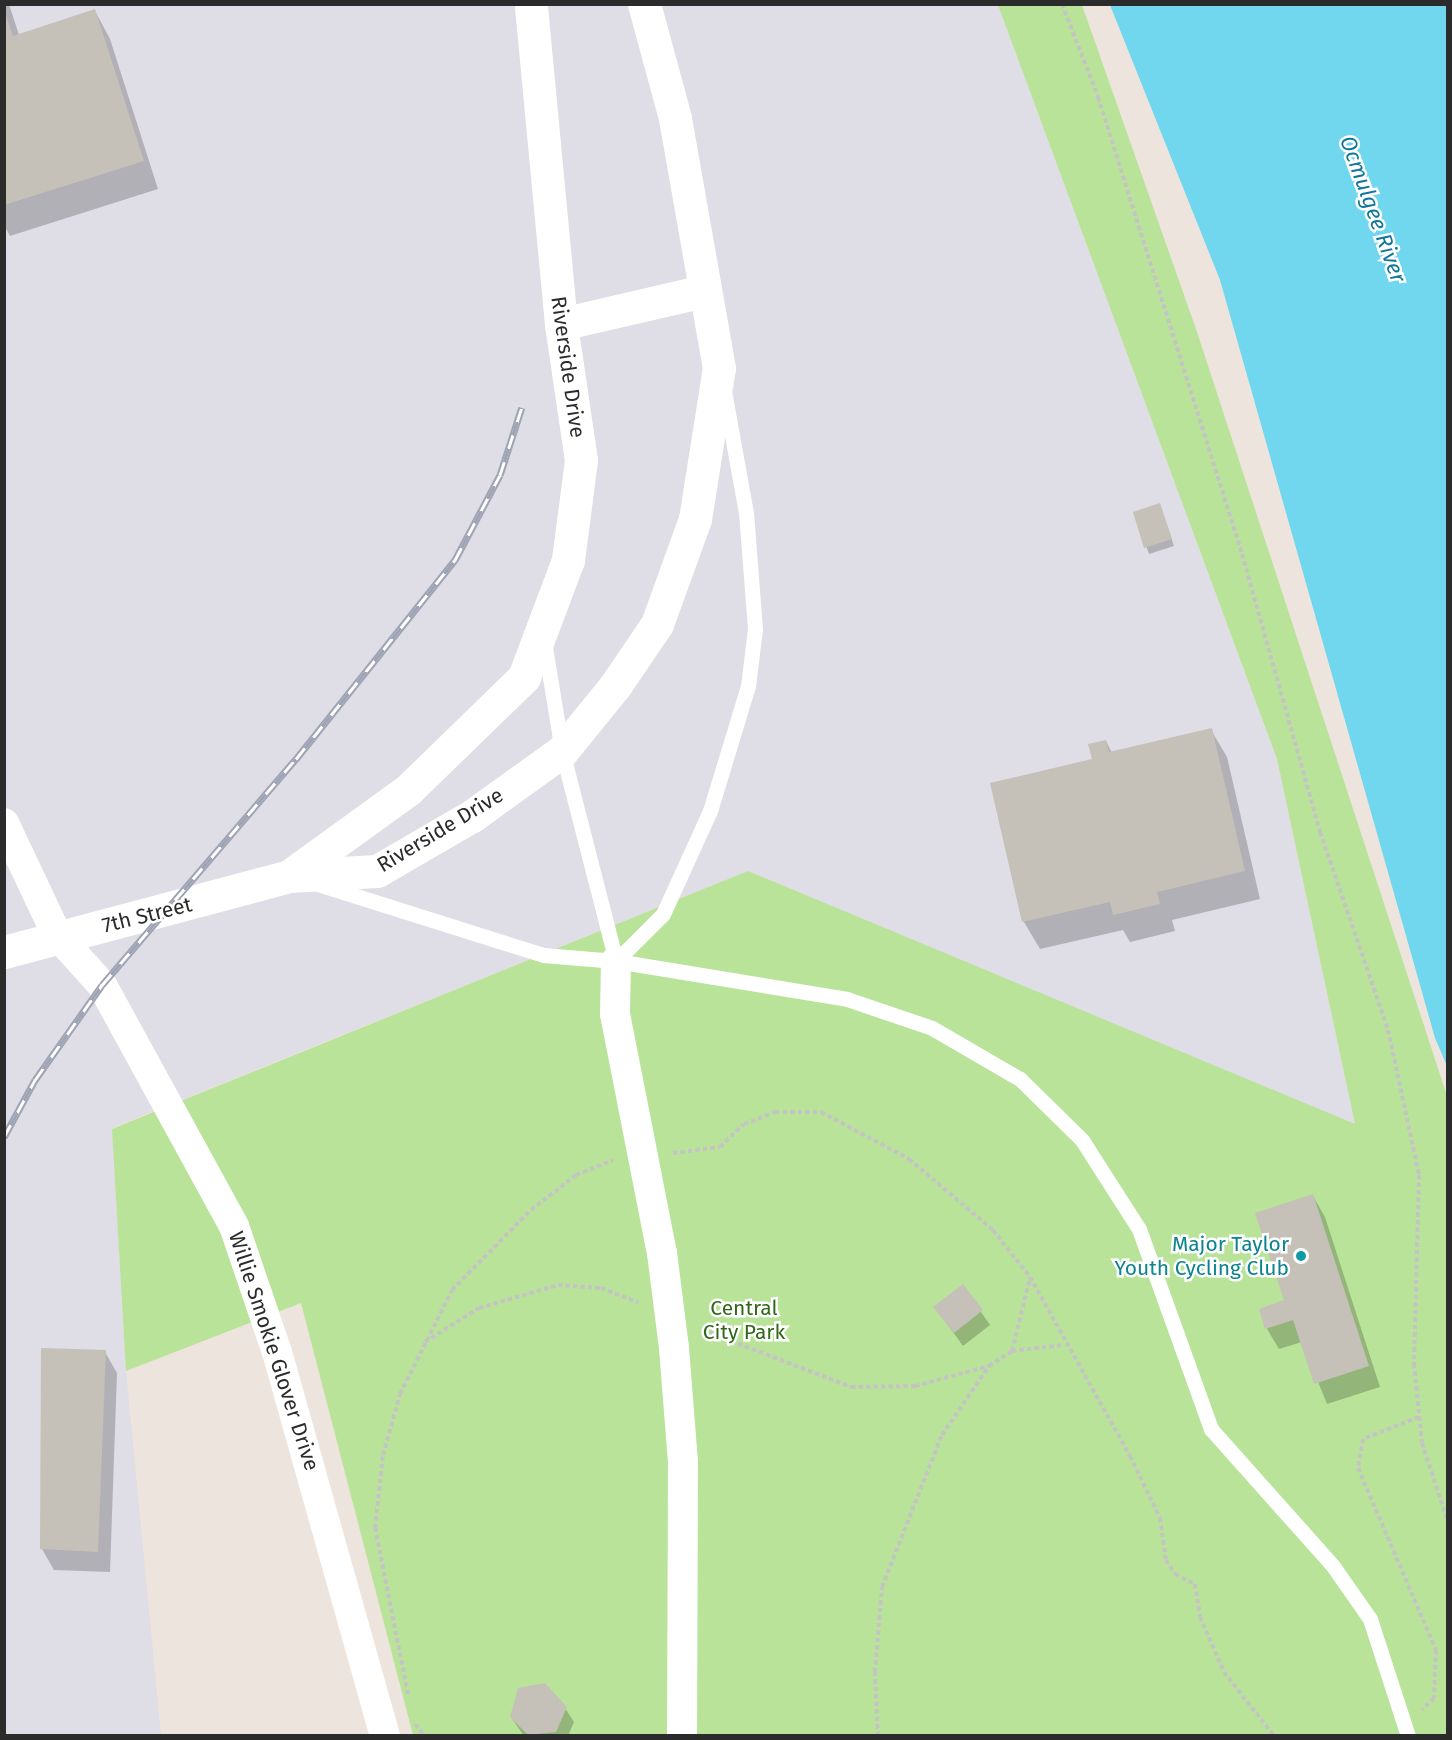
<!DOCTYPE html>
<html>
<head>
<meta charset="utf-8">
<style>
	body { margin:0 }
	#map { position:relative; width:1452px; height:1740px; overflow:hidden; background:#ede4dd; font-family:"Fira Sans",sans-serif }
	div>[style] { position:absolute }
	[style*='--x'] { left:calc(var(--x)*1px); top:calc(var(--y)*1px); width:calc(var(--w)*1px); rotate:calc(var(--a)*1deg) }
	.industrial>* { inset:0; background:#dfdde5 }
	.green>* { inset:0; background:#b8e399 }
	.water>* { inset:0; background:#70d7ee }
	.shadow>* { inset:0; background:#0003 }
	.building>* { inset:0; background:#c5c0b8 }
	.path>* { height:4px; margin-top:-2px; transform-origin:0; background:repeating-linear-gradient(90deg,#c4c4c4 0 4.5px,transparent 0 7.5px) }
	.lane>* { height:15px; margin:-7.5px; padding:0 7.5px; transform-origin:7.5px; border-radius:7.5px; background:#fff }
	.street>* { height:30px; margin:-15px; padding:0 15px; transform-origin:15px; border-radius:15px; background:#fff }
	.secondary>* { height:33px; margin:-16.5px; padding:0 16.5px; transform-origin:16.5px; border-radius:16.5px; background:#fff }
	.rail>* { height:7px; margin-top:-3.5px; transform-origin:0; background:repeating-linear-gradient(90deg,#fff 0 14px,#9fa4b5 0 28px); box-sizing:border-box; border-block:2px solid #9fa4b5 }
	.dots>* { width:16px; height:16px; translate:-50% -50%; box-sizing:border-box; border:3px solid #fff; border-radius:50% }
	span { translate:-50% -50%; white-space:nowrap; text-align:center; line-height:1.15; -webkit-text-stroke:5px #fff; paint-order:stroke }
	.street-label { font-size:21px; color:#2b2b2b }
	.culture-label { font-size:21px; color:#0d838f }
	.right { translate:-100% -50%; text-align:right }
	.park-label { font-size:21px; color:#31681a }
	.water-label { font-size:22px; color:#0e769b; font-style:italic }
	.frame { position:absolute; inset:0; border:6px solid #2b2b2b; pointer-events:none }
</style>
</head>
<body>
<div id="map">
	<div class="industrial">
		<i style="clip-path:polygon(5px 5px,998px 5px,1277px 759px,1355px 1125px,748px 871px,112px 1128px,126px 1371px,161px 1735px,5px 1736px)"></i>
	</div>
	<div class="green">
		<i style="clip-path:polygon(998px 5px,1082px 5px,1196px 329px,1447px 1096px,1447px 1735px,413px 1735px,301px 1303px,126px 1371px,112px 1129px,748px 871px,1355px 1124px,1277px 759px)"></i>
	</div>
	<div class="water">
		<i style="clip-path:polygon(1110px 5px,1447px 5px,1447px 1066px,1435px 1038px,1220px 280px)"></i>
	</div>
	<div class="shadow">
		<i style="clip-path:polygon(4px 4px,9px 4px,19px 35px,95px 11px,110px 39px,158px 189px,10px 236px,4px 225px)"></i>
		<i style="clip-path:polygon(1160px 505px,1174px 546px,1149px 554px,1134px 513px)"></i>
		<i style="clip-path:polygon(1211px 730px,1227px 757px,1260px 899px,1172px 920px,1175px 931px,1130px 942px,1123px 930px,1040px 949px,1024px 922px,991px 784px,1094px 760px,1106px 741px,1112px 753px)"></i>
		<i style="clip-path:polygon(1313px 1196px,1325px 1217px,1380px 1387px,1327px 1404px,1302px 1342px,1279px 1349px,1267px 1329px,1286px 1301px)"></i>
		<i style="clip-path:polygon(963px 1286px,990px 1325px,963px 1346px,935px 1307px)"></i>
		<i style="clip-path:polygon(105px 1352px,117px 1373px,110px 1572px,54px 1570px,42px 1549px)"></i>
		<i style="clip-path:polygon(565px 1708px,574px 1722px,568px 1736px,524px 1736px,511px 1717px)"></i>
	</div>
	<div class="building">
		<i style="clip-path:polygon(95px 9px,144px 161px,4px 205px,4px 10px,13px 36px)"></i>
		<i style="clip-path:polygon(1160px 503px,1172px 539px,1144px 548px,1133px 512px)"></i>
		<i style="clip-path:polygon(1212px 728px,1245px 871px,1157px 892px,1160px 904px,1113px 915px,1110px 902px,1022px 922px,990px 783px,1092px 759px,1088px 744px,1106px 740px,1109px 752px)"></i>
		<i style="clip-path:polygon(1313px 1194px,1369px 1366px,1314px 1384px,1293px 1320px,1265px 1329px,1259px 1309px,1284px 1300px,1255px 1213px)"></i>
		<i style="clip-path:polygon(963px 1284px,983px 1310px,954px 1333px,933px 1307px)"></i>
		<i style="clip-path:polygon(41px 1348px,106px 1350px,98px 1552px,40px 1549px)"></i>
		<i style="clip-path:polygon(545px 1683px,567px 1707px,556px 1732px,528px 1735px,510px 1717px,518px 1688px)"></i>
	</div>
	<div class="path">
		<i style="--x:1062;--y:4;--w:100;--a:68.8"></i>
		<i style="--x:1098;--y:97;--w:479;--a:72.5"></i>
		<i style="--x:1242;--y:554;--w:289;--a:74.3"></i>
		<i style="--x:1320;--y:832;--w:209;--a:71"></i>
		<i style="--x:1388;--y:1030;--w:148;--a:77.9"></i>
		<i style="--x:1419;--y:1175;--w:189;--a:91.5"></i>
		<i style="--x:1414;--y:1364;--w:79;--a:84.2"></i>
		<i style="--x:1422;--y:1443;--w:83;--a:71.8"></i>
		<i style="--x:673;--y:1153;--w:47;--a:-7.3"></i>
		<i style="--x:720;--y:1147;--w:33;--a:-44"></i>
		<i style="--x:744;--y:1124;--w:33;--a:-21"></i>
		<i style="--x:775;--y:1112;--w:46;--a:0"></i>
		<i style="--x:821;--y:1112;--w:100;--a:28.1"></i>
		<i style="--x:909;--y:1159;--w:110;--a:40.2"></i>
		<i style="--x:993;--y:1230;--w:60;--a:51.8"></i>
		<i style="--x:1030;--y:1277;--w:205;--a:60.8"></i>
		<i style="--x:1130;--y:1456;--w:69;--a:64.2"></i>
		<i style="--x:1160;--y:1518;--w:42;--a:81.9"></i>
		<i style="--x:1166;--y:1560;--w:17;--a:57"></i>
		<i style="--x:1175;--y:1574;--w:22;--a:27"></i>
		<i style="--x:1195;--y:1584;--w:33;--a:81"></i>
		<i style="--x:1200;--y:1617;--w:60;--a:66.4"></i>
		<i style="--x:1224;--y:1672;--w:81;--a:52"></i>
		<i style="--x:703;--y:1330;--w:159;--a:21.1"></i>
		<i style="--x:851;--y:1387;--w:64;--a:-0.9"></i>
		<i style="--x:915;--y:1386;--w:77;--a:-15.1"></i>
		<i style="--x:425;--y:1342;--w:64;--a:-32.2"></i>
		<i style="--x:479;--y:1308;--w:82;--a:-16.2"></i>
		<i style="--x:558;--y:1285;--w:43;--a:4"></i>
		<i style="--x:601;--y:1288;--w:40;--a:21"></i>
		<i style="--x:1012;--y:1351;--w:76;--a:-76.3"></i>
		<i style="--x:1419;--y:1417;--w:60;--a:158.6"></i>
		<i style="--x:1363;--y:1439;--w:29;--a:100"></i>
		<i style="--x:1358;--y:1468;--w:198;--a:66.8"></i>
		<i style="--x:1436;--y:1650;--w:48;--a:92.4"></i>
		<i style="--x:1434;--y:1698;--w:17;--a:135"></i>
		<i style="--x:408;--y:1694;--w:169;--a:-101.2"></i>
		<i style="--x:375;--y:1528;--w:73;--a:-83.7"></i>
		<i style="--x:383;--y:1455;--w:63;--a:-74.4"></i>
		<i style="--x:400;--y:1394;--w:116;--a:-63.4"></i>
		<i style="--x:452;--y:1290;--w:112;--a:-45.4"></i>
		<i style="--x:531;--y:1210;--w:57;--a:-37.9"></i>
		<i style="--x:576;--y:1175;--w:40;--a:-22"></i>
		<i style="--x:415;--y:1724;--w:16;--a:50"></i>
		<i style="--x:878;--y:1736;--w:64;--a:-92.7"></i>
		<i style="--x:875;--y:1672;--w:85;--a:-85.3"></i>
		<i style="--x:882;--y:1587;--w:163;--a:-68.5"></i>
		<i style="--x:942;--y:1435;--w:83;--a:-55.7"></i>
		<i style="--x:989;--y:1366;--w:27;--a:-33"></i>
		<i style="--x:1012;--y:1351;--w:52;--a:-6.6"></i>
	</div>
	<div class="lane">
		<i style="--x:544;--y:641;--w:111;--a:80.7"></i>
		<i style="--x:562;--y:751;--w:217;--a:75.6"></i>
		<i style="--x:616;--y:961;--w:66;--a:-45"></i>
		<i style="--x:663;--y:914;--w:113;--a:-65.5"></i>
		<i style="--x:710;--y:811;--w:131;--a:-73.1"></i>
		<i style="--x:748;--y:686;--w:57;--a:-83"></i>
		<i style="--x:755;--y:629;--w:116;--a:-94.4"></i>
		<i style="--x:746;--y:513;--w:124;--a:-100.2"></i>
		<i style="--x:318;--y:884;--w:236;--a:17.5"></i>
		<i style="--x:543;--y:955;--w:73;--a:4.7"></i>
		<i style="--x:616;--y:961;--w:234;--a:9.3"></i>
		<i style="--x:847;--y:999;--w:90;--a:18.8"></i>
		<i style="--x:932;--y:1028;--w:102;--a:30.1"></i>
		<i style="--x:1020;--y:1079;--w:87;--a:44.5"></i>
		<i style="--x:1082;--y:1140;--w:106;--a:57.4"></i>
		<i style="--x:1139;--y:1229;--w:213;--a:70.2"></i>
		<i style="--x:1211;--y:1429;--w:183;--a:48.3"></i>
		<i style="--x:1333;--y:1566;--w:65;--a:55.1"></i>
		<i style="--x:1370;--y:1619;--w:123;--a:72"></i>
	</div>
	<div class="street">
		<i style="--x:4;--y:823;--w:124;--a:64.7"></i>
		<i style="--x:57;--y:935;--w:67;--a:48"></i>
		<i style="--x:102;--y:985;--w:275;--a:61.3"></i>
		<i style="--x:234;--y:1226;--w:133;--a:71.2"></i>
		<i style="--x:277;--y:1352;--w:399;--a:74.3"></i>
		<i style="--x:616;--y:961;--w:53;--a:91.1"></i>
		<i style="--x:615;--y:1014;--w:244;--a:78.9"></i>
		<i style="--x:662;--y:1253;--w:96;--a:82.8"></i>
		<i style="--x:674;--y:1348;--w:114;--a:85.5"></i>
		<i style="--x:683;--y:1462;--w:274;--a:90.2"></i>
	</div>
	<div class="secondary">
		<i style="--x:561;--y:324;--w:147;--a:-13"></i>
		<i style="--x:289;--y:876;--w:147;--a:-35.9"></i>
		<i style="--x:408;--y:790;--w:162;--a:-44.2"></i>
		<i style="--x:524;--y:677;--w:125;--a:-69.4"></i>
		<i style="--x:568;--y:560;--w:101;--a:-82.6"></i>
		<i style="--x:581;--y:460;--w:137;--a:-98.4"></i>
		<i style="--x:561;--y:324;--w:321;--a:-95.4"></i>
		<i style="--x:4;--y:952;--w:295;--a:-14.9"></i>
		<i style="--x:289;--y:876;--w:88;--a:-3.3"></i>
		<i style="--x:377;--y:871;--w:110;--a:-30.1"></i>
		<i style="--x:472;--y:816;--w:111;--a:-35.8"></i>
		<i style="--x:562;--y:751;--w:84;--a:-50.8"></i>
		<i style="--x:615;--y:686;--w:75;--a:-55.9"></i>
		<i style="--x:657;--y:624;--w:112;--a:-70.1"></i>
		<i style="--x:695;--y:519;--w:153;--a:-81"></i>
		<i style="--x:719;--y:368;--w:254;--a:-100"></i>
		<i style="--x:675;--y:118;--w:118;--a:-105.2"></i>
	</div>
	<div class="rail">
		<i style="--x:4;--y:1137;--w:65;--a:-61.5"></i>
		<i style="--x:35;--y:1080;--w:116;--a:-54.8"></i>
		<i style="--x:102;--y:985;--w:298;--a:-49.4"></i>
		<i style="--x:296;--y:759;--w:255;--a:-51.4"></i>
		<i style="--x:455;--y:560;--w:96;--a:-62.1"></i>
		<i style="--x:500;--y:475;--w:71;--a:-72.1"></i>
	</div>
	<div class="dots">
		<i style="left:1301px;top:1256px;background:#0f9aa8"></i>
	</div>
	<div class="street-label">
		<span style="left:568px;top:367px;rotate:82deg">Riverside Drive</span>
		<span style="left:440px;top:830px;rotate:-31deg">Riverside Drive</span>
		<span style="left:147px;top:915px;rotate:-14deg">7th Street</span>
		<span style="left:274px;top:1351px;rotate:72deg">Willie Smokie Glover Drive</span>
	</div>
	<div class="culture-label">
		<span class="right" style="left:1289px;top:1256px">Major Taylor<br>Youth Cycling Club</span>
	</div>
	<div class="park-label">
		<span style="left:744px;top:1320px">Central<br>City Park</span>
	</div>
	<div class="water-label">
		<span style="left:1373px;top:209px;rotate:70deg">Ocmulgee River</span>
	</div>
	<div class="frame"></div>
</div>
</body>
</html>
